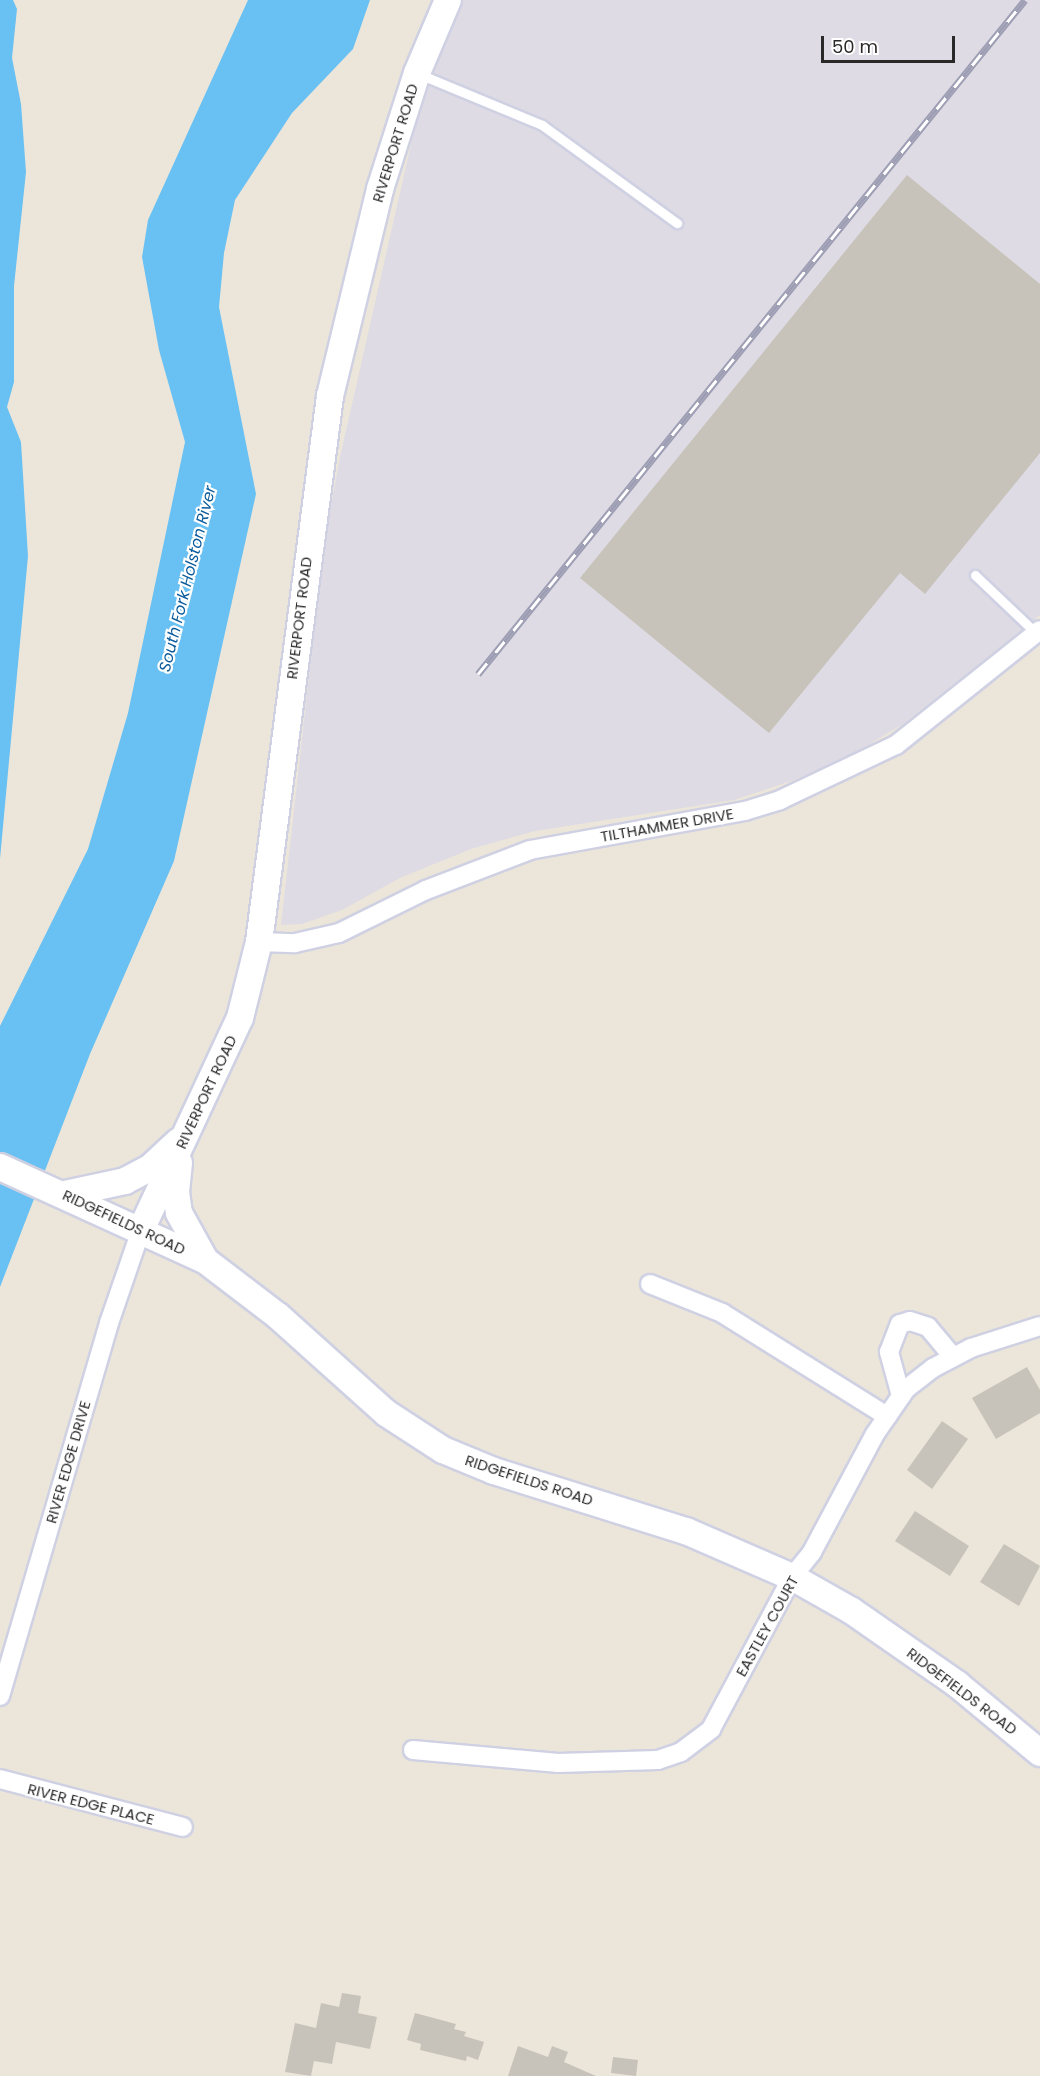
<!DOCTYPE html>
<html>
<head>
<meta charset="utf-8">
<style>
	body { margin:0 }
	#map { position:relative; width:1040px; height:2076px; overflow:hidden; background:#ece6da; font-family:Poppins,sans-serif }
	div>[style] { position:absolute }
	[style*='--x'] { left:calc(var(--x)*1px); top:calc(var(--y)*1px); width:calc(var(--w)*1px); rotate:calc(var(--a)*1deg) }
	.industrial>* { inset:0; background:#dedbe4 }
	.water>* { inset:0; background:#69c0f2 }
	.building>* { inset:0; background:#c7c3ba }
	.roads { filter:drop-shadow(2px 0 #cfd1e3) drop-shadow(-2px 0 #cfd1e3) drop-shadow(0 2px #cfd1e3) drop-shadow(0 -2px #cfd1e3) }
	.lane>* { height:9px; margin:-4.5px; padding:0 4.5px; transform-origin:4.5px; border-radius:4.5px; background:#fff }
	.street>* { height:18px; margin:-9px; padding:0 9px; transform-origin:9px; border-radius:9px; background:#fff }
	.secondary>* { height:26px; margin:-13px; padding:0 13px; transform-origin:13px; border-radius:13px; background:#fff }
	.rail>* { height:7px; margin-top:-3.5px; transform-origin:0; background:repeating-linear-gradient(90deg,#fff 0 14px,#9d9eb4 0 28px); box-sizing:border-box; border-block:2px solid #9d9eb4 }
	span { translate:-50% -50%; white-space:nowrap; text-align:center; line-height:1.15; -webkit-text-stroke:4.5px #fff; paint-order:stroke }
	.street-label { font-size:15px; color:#292929 }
	.water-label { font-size:16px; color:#095b9c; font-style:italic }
	.scale { position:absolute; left:821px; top:36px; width:134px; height:27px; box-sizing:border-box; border:3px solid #292929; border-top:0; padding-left:8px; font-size:18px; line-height:21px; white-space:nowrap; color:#292929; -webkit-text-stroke:4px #fff; paint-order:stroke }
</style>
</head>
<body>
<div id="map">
	<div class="industrial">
		<i style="clip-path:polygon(461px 0,1040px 0,1040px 615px,903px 724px,851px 755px,794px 780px,734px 800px,535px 831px,471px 849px,400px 878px,342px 910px,302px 924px,281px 925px,324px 544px,340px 457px,421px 100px,445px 32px)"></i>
	</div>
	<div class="water">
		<i style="clip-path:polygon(0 0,13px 0,17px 9px,12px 58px,21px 104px,26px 172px,14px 286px,14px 382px,7px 407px,21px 442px,28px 556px,0 859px)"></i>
		<i style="clip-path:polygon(248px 0,370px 0,353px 49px,292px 113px,235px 200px,224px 253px,219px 307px,256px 494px,174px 861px,90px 1054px,0 1287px,0 1026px,88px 849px,128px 713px,185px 442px,159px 350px,142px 257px,148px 220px)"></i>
	</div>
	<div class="building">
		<i style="clip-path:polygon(907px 175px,1040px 284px,1040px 453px,925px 594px,900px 573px,769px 733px,580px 578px)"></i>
		<i style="clip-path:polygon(1027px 1367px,1040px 1390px,1040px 1413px,996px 1439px,972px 1398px)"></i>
		<i style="clip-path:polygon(942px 1421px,968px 1439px,932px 1489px,907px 1470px)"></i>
		<i style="clip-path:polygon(915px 1511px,969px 1546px,950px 1576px,895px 1541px)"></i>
		<i style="clip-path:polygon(1004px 1544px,1040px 1566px,1019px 1606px,980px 1582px)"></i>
		<i style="clip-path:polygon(342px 1993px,361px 1996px,358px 2013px,377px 2017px,370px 2049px,336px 2042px,332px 2064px,314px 2061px,311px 2076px,285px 2072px,295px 2023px,316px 2028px,321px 2003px,339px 2007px)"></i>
		<i style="clip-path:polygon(415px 2013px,456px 2024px,454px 2029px,466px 2032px,464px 2036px,484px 2042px,478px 2060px,467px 2056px,466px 2061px,420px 2050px,421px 2044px,407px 2040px)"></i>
		<i style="clip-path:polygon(518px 2046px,548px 2057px,552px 2046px,568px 2052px,564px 2062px,596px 2076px,508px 2076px)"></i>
		<i style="clip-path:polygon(613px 2057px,638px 2060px,636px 2076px,611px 2073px)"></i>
	</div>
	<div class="roads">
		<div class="lane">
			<i style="--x:419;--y:74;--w:133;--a:22.5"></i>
			<i style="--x:542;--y:125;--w:167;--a:36"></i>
			<i style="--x:975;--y:575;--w:84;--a:43.6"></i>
		</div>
		<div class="street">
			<i style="--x:259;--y:942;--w:36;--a:2"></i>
			<i style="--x:295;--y:943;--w:45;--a:-12.8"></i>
			<i style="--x:339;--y:933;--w:97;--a:-26.3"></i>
			<i style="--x:426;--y:890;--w:111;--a:-21"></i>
			<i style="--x:530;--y:850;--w:219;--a:-10.3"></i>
			<i style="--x:745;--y:811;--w:37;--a:-17"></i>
			<i style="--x:780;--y:800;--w:128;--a:-25.4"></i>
			<i style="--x:896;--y:745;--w:184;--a:-38.6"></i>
			<i style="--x:650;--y:1284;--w:78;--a:21.9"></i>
			<i style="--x:722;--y:1313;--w:195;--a:32"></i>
			<i style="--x:901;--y:1396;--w:46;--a:-105.3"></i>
			<i style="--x:889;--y:1352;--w:30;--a:-69"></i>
			<i style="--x:900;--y:1324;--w:10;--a:-17"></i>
			<i style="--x:910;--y:1321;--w:19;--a:18"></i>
			<i style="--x:928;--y:1327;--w:39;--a:50"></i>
			<i style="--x:0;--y:1696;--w:389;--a:-73.7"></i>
			<i style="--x:109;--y:1323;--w:98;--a:-71"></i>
			<i style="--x:413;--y:1750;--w:146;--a:5.1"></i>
			<i style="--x:558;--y:1763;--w:100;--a:-1.7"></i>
			<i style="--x:658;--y:1760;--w:24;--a:-19"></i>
			<i style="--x:681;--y:1752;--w:38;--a:-37"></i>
			<i style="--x:711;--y:1729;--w:172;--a:-61.9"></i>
			<i style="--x:792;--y:1577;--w:32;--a:-51"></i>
			<i style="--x:812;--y:1552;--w:134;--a:-61.9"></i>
			<i style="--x:875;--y:1434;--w:55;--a:-55.4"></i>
			<i style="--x:906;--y:1389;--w:34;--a:-38"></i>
			<i style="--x:933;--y:1368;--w:43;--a:-27.8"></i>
			<i style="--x:971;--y:1348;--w:72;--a:-17.7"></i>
			<i style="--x:0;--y:1779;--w:189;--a:14.7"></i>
		</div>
		<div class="secondary">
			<i style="--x:179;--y:1163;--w:29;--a:96"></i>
			<i style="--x:176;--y:1192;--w:21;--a:82"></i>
			<i style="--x:179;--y:1213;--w:54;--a:61"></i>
			<i style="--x:0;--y:1167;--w:226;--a:24.5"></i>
			<i style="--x:206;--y:1261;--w:91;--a:37.4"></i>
			<i style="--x:278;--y:1316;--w:145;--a:41.9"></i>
			<i style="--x:386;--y:1413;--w:68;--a:33"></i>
			<i style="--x:443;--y:1450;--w:55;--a:22.4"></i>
			<i style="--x:494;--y:1471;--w:201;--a:17.4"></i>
			<i style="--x:686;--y:1531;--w:116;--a:23.5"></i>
			<i style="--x:792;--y:1577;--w:69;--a:29.5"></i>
			<i style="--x:852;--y:1611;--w:128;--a:34.8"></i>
			<i style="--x:957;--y:1684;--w:108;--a:39.7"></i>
			<i style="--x:65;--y:1194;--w:61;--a:-12.2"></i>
			<i style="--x:125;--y:1181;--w:30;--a:-28"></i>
			<i style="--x:151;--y:1167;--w:37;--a:-43"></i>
			<i style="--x:141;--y:1230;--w:234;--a:-65"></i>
			<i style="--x:240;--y:1018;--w:78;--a:-76"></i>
			<i style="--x:259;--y:942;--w:551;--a:-82.59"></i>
			<i style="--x:330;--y:396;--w:213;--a:-76.4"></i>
			<i style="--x:380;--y:189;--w:122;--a:-72.3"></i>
			<i style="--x:417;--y:73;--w:79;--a:-67"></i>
		</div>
	</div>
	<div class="rail">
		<i style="--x:478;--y:674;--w:868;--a:-50.94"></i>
	</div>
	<div class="street-label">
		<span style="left:395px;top:143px;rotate:-73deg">RIVERPORT ROAD</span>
		<span style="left:299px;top:618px;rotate:-83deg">RIVERPORT ROAD</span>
		<span style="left:667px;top:825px;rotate:-10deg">TILTHAMMER DRIVE</span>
		<span style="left:206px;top:1092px;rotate:-65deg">RIVERPORT ROAD</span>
		<span style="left:124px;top:1222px;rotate:25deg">RIDGEFIELDS ROAD</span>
		<span style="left:68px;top:1462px;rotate:-74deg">RIVER EDGE DRIVE</span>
		<span style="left:529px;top:1480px;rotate:18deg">RIDGEFIELDS ROAD</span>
		<span style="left:767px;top:1626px;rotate:-61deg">EASTLEY COURT</span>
		<span style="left:962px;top:1691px;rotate:37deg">RIDGEFIELDS ROAD</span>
		<span style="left:91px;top:1804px;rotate:14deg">RIVER EDGE PLACE</span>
	</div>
	<div class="water-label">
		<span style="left:188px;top:579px;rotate:-76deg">South Fork Holston River</span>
	</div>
	<div class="scale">50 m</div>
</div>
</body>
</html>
